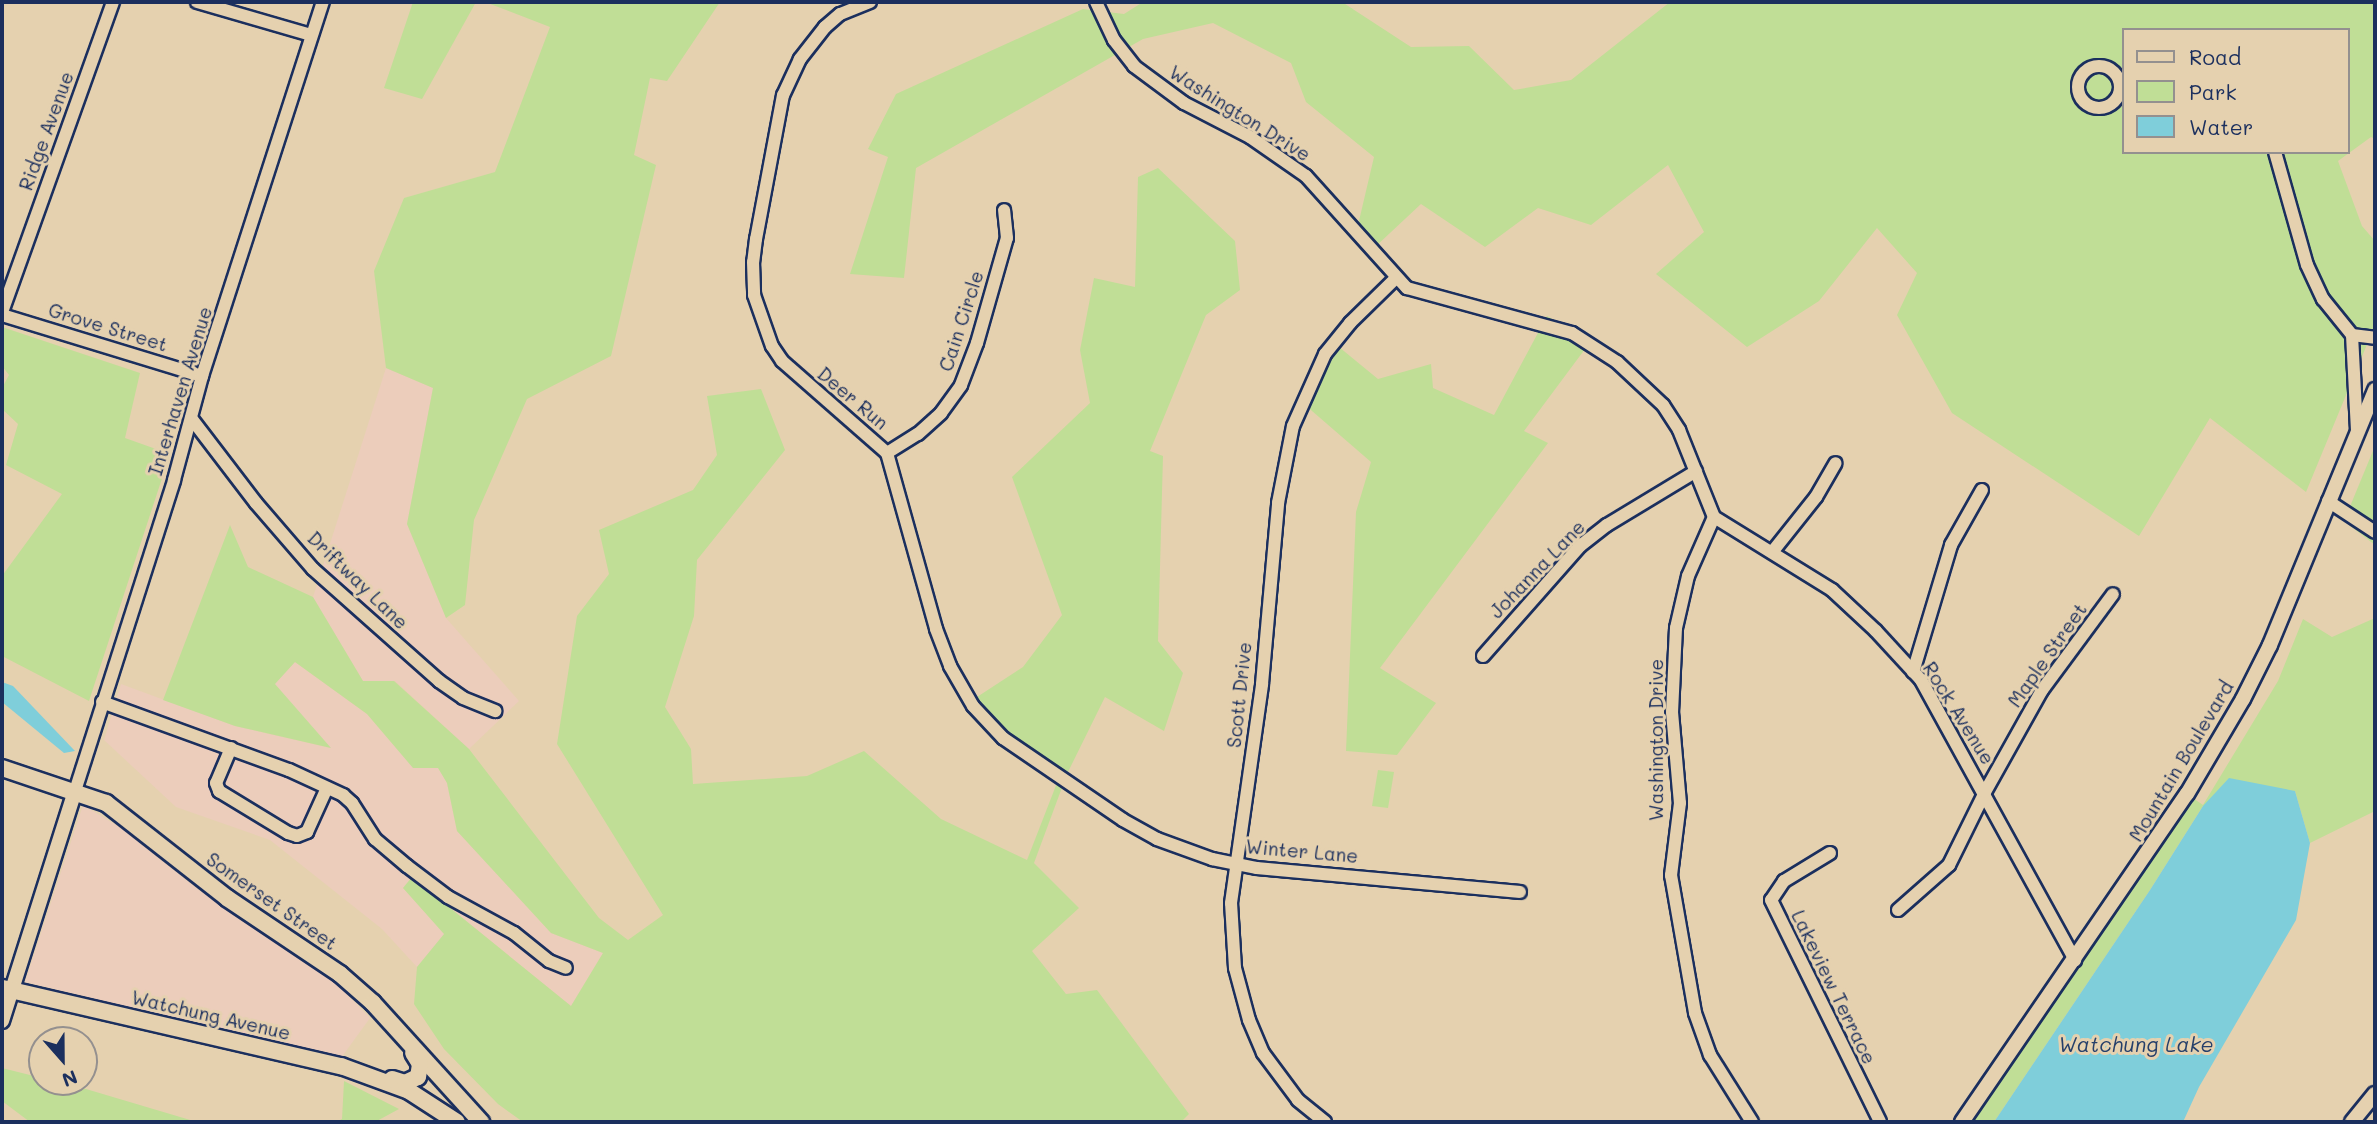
<!DOCTYPE html>
<html>
<head>
<meta charset="utf-8">
<style>
	body { margin:0 }
	#map { position:relative; width:2377px; height:1124px; overflow:hidden; background:#e5d1af; font-family:Mali,sans-serif }
	div>[style] { position:absolute }
	[style*='--x'] { left:calc(var(--x)*1px); top:calc(var(--y)*1px); width:calc(var(--w)*1px); rotate:calc(var(--a)*1deg) }
	.built>* { inset:0; background:#eccdbb }
	.green>* { inset:0; background:#c0de96 }
	.water>* { inset:0; background:#7fceda }
	.roads { filter:drop-shadow(2px 0 #1b2f5e) drop-shadow(-2px 0 #1b2f5e) drop-shadow(0 2px #1b2f5e) drop-shadow(0 -2px #1b2f5e) }
	.minor>* { height:12px; margin:-6px; padding:0 6px; transform-origin:6px; border-radius:6px; background:#e5d1af }
	.minor>.ring { margin:-6px; padding:0; box-sizing:content-box; background:none; border:12px solid #e5d1af; border-radius:50% }
	.tertiary>* { height:14px; margin:-7px; padding:0 7px; transform-origin:7px; border-radius:7px; background:#e5d1af }
	.secondary>* { height:16px; margin:-8px; padding:0 8px; transform-origin:8px; border-radius:8px; background:#e5d1af }
	span { translate:-50% -50%; white-space:nowrap; text-align:center; line-height:1.15; -webkit-text-stroke:6px #e5d1af; paint-order:stroke }
	.street-label { font-size:19px; color:#1b2f5e }
	.water-label { font-size:21px; color:#253f6a; font-style:italic }
	.frame { position:absolute; inset:0; border:4px solid #1b2f5e; pointer-events:none }
	.legend { position:absolute; left:2122px; top:28px; width:228px; height:126px; box-sizing:border-box; background:#e5d1af; border:2px solid #94908f; margin:0; padding:9px 12px; list-style:none; font-size:21px; color:#1b2f5e }
	.legend li { display:flex; align-items:center; gap:14px; height:35px }
	.legend b { width:35px; border:2px solid #94908f }
	.north { position:absolute; left:28px; top:1026px; width:70px; height:70px; box-sizing:border-box; background:#e5d1af; border:2px solid #94908f; border-radius:50%; rotate:159deg; font-size:19px; font-weight:700; line-height:28px; text-align:center; color:#1b2f5e }
	.north::after { content:''; display:block; margin:auto; width:24px; height:32px; background:#1b2f5e; clip-path:polygon(50% 0,100% 100%,50% 72%,0 100%) }
</style>
</head>
<body>
<div id="map">
	<div class="built">
		<i style="clip-path:polygon(386px 368px,433px 388px,407px 524px,446px 618px,519px 701px,469px 749px,395px 681px,363px 681px,313px 597px)"></i>
		<i style="clip-path:polygon(295px 662px,367px 714px,413px 767px,438px 767px,447px 783px,457px 831px,551px 933px,603px 953px,571px 1006px,412px 877px,403px 888px,445px 934px,417px 967px,382px 929px,270px 840px,176px 807px,104px 740px,121px 684px,235px 726px,330px 748px,274px 684px)"></i>
		<i style="clip-path:polygon(83px 805px,121px 828px,199px 890px,335px 982px,370px 1018px,341px 1058px,25px 982px)"></i>
	</div>
	<div class="green">
		<i style="clip-path:polygon(413px 2px,476px 2px,422px 99px,384px 88px)"></i>
		<i style="clip-path:polygon(485px 2px,720px 2px,667px 81px,650px 78px,634px 155px,656px 165px,611px 356px,527px 399px,474px 520px,465px 605px,446px 618px,407px 524px,433px 388px,386px 368px,374px 271px,404px 198px,495px 172px,550px 27px)"></i>
		<i style="clip-path:polygon(evenodd,1143px 2px,1342px 2px,1411px 47px,1469px 46px,1514px 90px,1571px 80px,1670px 2px,2375px 2px,2375px 139px,2371px 137px,2338px 161px,2362px 226px,2375px 241px,2375px 325px,2306px 492px,2210px 418px,2139px 536px,1952px 413px,1897px 315px,1917px 273px,1877px 228px,1819px 301px,1747px 347px,1656px 274px,1704px 232px,1668px 165px,1591px 225px,1538px 208px,1485px 247px,1421px 204px,1375px 247px,1358px 225px,1374px 157px,1306px 102px,1291px 63px,1213px 23px,1143px 39px,916px 168px,904px 278px,850px 274px,888px 157px,868px 149px,896px 94px,1083px 9px,1124px 14px,1143px 2px,2123px 30px,2347px 30px,2347px 152px,2123px 152px,2123px 30px)"></i>
		<i style="clip-path:polygon(1158px 168px,1235px 241px,1240px 290px,1206px 315px,1150px 451px,1163px 456px,1158px 641px,1183px 673px,1164px 731px,1105px 697px,1067px 774px,1034px 863px,1079px 908px,1032px 951px,1066px 994px,1097px 990px,1189px 1114px,1181px 1122px,523px 1122px,498px 1104px,444px 1049px,414px 1004px,417px 967px,444px 934px,403px 888px,412px 877px,571px 1006px,603px 953px,551px 933px,457px 831px,447px 783px,438px 768px,413px 768px,367px 714px,295px 662px,275px 684px,331px 748px,235px 726px,163px 700px,230px 525px,248px 567px,313px 597px,363px 681px,394px 681px,469px 749px,599px 918px,628px 940px,663px 915px,557px 744px,577px 616px,609px 574px,599px 530px,693px 490px,717px 455px,707px 396px,761px 389px,785px 450px,697px 560px,694px 616px,665px 707px,691px 749px,693px 784px,807px 776px,864px 751px,941px 819px,1027px 860px,1062px 770px,1003px 730px,977px 697px,1023px 667px,1062px 615px,1012px 477px,1090px 403px,1080px 350px,1094px 278px,1135px 287px,1138px 177px)"></i>
		<i style="clip-path:polygon(1547px 316px,1591px 341px,1524px 431px,1548px 443px,1380px 668px,1436px 703px,1397px 755px,1346px 751px,1356px 512px,1371px 462px,1297px 398px,1328px 338px,1378px 379px,1431px 364px,1433px 388px,1494px 415px)"></i>
		<i style="clip-path:polygon(2px 327px,140px 373px,125px 438px,170px 454px,89px 701px,2px 656px,2px 576px,62px 494px,6px 465px,18px 424px,2px 409px,2px 388px,9px 375px,2px 366px)"></i>
		<i style="clip-path:polygon(2375px 446px,2375px 545px,2344px 521px)"></i>
		<i style="clip-path:polygon(2375px 618px,2375px 811px,2310px 843px,2295px 791px,2203px 806px,2150px 890px,1994px 1122px,1962px 1122px,2187px 794px,2203px 805px,2278px 681px,2303px 619px,2332px 637px)"></i>
		<i style="clip-path:polygon(1378px 770px,1394px 772px,1388px 808px,1372px 806px)"></i>
		<i style="clip-path:polygon(2px 1068px,42px 1078px,42px 1082px,59px 1082px,86px 1089px,197px 1122px,30px 1122px,2px 1101px)"></i>
		<i style="clip-path:polygon(344px 1081px,399px 1109px,375px 1122px,336px 1122px,342px 1119px)"></i>
	</div>
	<div class="water">
		<i style="clip-path:polygon(2px 682px,13px 686px,75px 751px,64px 753px,2px 702px)"></i>
		<i style="clip-path:polygon(2229px 778px,2295px 791px,2310px 843px,2296px 920px,2199px 1087px,2183px 1122px,1994px 1122px,2150px 890px,2203px 806px)"></i>
	</div>
	<div class="roads">
		<div class="minor">
			<i style="--x:197;--y:2;--w:119;--a:16.1"></i>
			<i style="--x:870;--y:2;--w:32;--a:158"></i>
			<i style="--x:840;--y:14;--w:20;--a:139"></i>
			<i style="--x:825;--y:27;--w:41;--a:128"></i>
			<i style="--x:800;--y:59;--w:40;--a:115"></i>
			<i style="--x:783;--y:95;--w:147;--a:100.6"></i>
			<i style="--x:756;--y:239;--w:23;--a:97"></i>
			<i style="--x:753;--y:262;--w:33;--a:88"></i>
			<i style="--x:754;--y:295;--w:54;--a:70.6"></i>
			<i style="--x:772;--y:346;--w:18;--a:56"></i>
			<i style="--x:782;--y:361;--w:140;--a:41.2"></i>
			<i style="--x:887;--y:453;--w:183;--a:74.4"></i>
			<i style="--x:936;--y:629;--w:40;--a:69"></i>
			<i style="--x:950;--y:666;--w:46;--a:60.1"></i>
			<i style="--x:973;--y:706;--w:44;--a:46.8"></i>
			<i style="--x:1003;--y:738;--w:145;--a:34.3"></i>
			<i style="--x:1123;--y:820;--w:39;--a:29"></i>
			<i style="--x:1157;--y:839;--w:59;--a:20"></i>
			<i style="--x:1212;--y:859;--w:46;--a:11.3"></i>
			<i style="--x:1257;--y:868;--w:264;--a:5.2"></i>
			<i style="--x:1096;--y:2;--w:42;--a:64.7"></i>
			<i style="--x:1114;--y:40;--w:33;--a:52"></i>
			<i style="--x:1134;--y:66;--w:62;--a:36.5"></i>
			<i style="--x:1184;--y:103;--w:74;--a:27.3"></i>
			<i style="--x:1250;--y:137;--w:68;--a:34.9"></i>
			<i style="--x:1306;--y:176;--w:151;--a:48"></i>
			<i style="--x:1407;--y:288;--w:171;--a:15.3"></i>
			<i style="--x:1572;--y:333;--w:54;--a:32.8"></i>
			<i style="--x:1617;--y:362;--w:63;--a:43.1"></i>
			<i style="--x:1663;--y:405;--w:30;--a:57"></i>
			<i style="--x:1679;--y:430;--w:94;--a:68.1"></i>
			<i style="--x:1714;--y:517;--w:64;--a:113.8"></i>
			<i style="--x:1688;--y:576;--w:53;--a:103"></i>
			<i style="--x:1676;--y:628;--w:84;--a:92.7"></i>
			<i style="--x:1672;--y:712;--w:91;--a:85"></i>
			<i style="--x:1680;--y:803;--w:73;--a:97.1"></i>
			<i style="--x:1671;--y:875;--w:140;--a:80.1"></i>
			<i style="--x:1695;--y:1013;--w:45;--a:70.3"></i>
			<i style="--x:1710;--y:1055;--w:79;--a:57.9"></i>
			<i class="ring" style="left:2078px;top:66px;width:30px;height:30px"></i>
			<i style="--x:2275;--y:152;--w:117;--a:74.2"></i>
			<i style="--x:2307;--y:265;--w:38;--a:65"></i>
			<i style="--x:2323;--y:299;--w:46;--a:51.1"></i>
			<i style="--x:2352;--y:335;--w:97;--a:87"></i>
			<i style="--x:2;--y:312;--w:329;--a:-70.3"></i>
			<i style="--x:2;--y:315;--w:209;--a:17"></i>
			<i style="--x:2352;--y:335;--w:23;--a:7"></i>
			<i style="--x:191;--y:418;--w:107;--a:52.6"></i>
			<i style="--x:256;--y:503;--w:87;--a:49.2"></i>
			<i style="--x:313;--y:569;--w:169;--a:41.6"></i>
			<i style="--x:439;--y:681;--w:29;--a:35"></i>
			<i style="--x:463;--y:698;--w:35;--a:22"></i>
			<i style="--x:887;--y:453;--w:36;--a:-32"></i>
			<i style="--x:918;--y:434;--w:31;--a:-42"></i>
			<i style="--x:941;--y:413;--w:34;--a:-54"></i>
			<i style="--x:961;--y:385;--w:45;--a:-69.1"></i>
			<i style="--x:977;--y:343;--w:109;--a:-74.1"></i>
			<i style="--x:1007;--y:238;--w:28;--a:-96"></i>
			<i style="--x:2328;--y:501;--w:56;--a:33.4"></i>
			<i style="--x:1714;--y:517;--w:139;--a:31.7"></i>
			<i style="--x:1832;--y:590;--w:60;--a:43"></i>
			<i style="--x:1876;--y:631;--w:67;--a:47.4"></i>
			<i style="--x:1921;--y:680;--w:320;--a:61.2"></i>
			<i style="--x:1773;--y:551;--w:69;--a:-51.5"></i>
			<i style="--x:1816;--y:497;--w:39;--a:-60"></i>
			<i style="--x:1483;--y:656;--w:147;--a:-48.6"></i>
			<i style="--x:1580;--y:546;--w:34;--a:-38"></i>
			<i style="--x:1607;--y:525;--w:104;--a:-31.2"></i>
			<i style="--x:1913;--y:672;--w:133;--a:-73.3"></i>
			<i style="--x:1951;--y:545;--w:63;--a:-60.6"></i>
			<i style="--x:102;--y:702;--w:199;--a:20"></i>
			<i style="--x:289;--y:770;--w:60;--a:24.8"></i>
			<i style="--x:343;--y:795;--w:12;--a:42"></i>
			<i style="--x:352;--y:803;--w:43;--a:57.4"></i>
			<i style="--x:375;--y:839;--w:42;--a:40.2"></i>
			<i style="--x:407;--y:866;--w:51;--a:37.1"></i>
			<i style="--x:448;--y:897;--w:75;--a:28.6"></i>
			<i style="--x:514;--y:933;--w:45;--a:38.7"></i>
			<i style="--x:549;--y:961;--w:18;--a:22"></i>
			<i style="--x:231;--y:748;--w:38;--a:113"></i>
			<i style="--x:216;--y:783;--w:9;--a:69"></i>
			<i style="--x:219;--y:791;--w:81;--a:31.3"></i>
			<i style="--x:288;--y:833;--w:9;--a:18"></i>
			<i style="--x:297;--y:836;--w:11;--a:-22"></i>
			<i style="--x:307;--y:832;--w:48;--a:-65.6"></i>
			<i style="--x:75;--y:791;--w:326;--a:-72.3"></i>
			<i style="--x:174;--y:480;--w:108;--a:-74.9"></i>
			<i style="--x:202;--y:376;--w:393;--a:-72.1"></i>
			<i style="--x:1830;--y:853;--w:54;--a:148.7"></i>
			<i style="--x:1784;--y:881;--w:23;--a:124"></i>
			<i style="--x:1771;--y:900;--w:247;--a:63.8"></i>
			<i style="--x:1898;--y:910;--w:68;--a:-41.4"></i>
			<i style="--x:1949;--y:865;--w:81;--a:-63.7"></i>
			<i style="--x:1985;--y:792;--w:117;--a:-60.8"></i>
			<i style="--x:2042;--y:690;--w:119;--a:-53.5"></i>
			<i style="--x:1325;--y:1122;--w:35;--a:-141"></i>
			<i style="--x:1298;--y:1100;--w:59;--a:-126.7"></i>
			<i style="--x:1263;--y:1053;--w:36;--a:-113"></i>
			<i style="--x:1249;--y:1020;--w:54;--a:-105.1"></i>
			<i style="--x:1235;--y:968;--w:65;--a:-93.5"></i>
			<i style="--x:1231;--y:903;--w:221;--a:-81.9"></i>
			<i style="--x:1262;--y:684;--w:182;--a:-84.9"></i>
			<i style="--x:1278;--y:503;--w:78;--a:-79"></i>
			<i style="--x:1293;--y:426;--w:79;--a:-66"></i>
			<i style="--x:1325;--y:354;--w:40;--a:-51"></i>
			<i style="--x:1350;--y:323;--w:64;--a:-44.4"></i>
		</div>
		<div class="tertiary">
			<i style="--x:2;--y:1021;--w:241;--a:-72.4"></i>
			<i style="--x:1962;--y:1122;--w:398;--a:-55.6"></i>
			<i style="--x:2187;--y:794;--w:110;--a:-59.5"></i>
			<i style="--x:2243;--y:699;--w:60;--a:-63.4"></i>
			<i style="--x:2270;--y:645;--w:276;--a:-67.6"></i>
			<i style="--x:2352;--y:1122;--w:36;--a:-51"></i>
		</div>
		<div class="secondary">
			<i style="--x:2;--y:768;--w:110;--a:18.6"></i>
			<i style="--x:106;--y:803;--w:154;--a:38.1"></i>
			<i style="--x:227;--y:898;--w:136;--a:33.9"></i>
			<i style="--x:340;--y:974;--w:44;--a:41.3"></i>
			<i style="--x:373;--y:1003;--w:161;--a:47.8"></i>
			<i style="--x:2;--y:988;--w:348;--a:13"></i>
			<i style="--x:341;--y:1066;--w:72;--a:20.2"></i>
			<i style="--x:409;--y:1091;--w:57;--a:32.9"></i>
			<i style="--x:392;--y:1079;--w:14;--a:17"></i>
			<i style="--x:405;--y:1083;--w:14;--a:-25"></i>
			<i style="--x:418;--y:1077;--w:13;--a:-81"></i>
			<i style="--x:420;--y:1064;--w:13;--a:-122"></i>
		</div>
	</div>
	<div class="street-label">
		<span style="left:1240px;top:113px;rotate:32deg">Washington Drive</span>
		<span style="left:46px;top:131px;rotate:-70deg">Ridge Avenue</span>
		<span style="left:961px;top:321px;rotate:-72deg">Cain Circle</span>
		<span style="left:108px;top:327px;rotate:17deg">Grove Street</span>
		<span style="left:180px;top:391px;rotate:-73deg">Interhaven Avenue</span>
		<span style="left:853px;top:398px;rotate:40deg">Deer Run</span>
		<span style="left:1537px;top:569px;rotate:-46deg">Johanna Lane</span>
		<span style="left:358px;top:580px;rotate:44deg">Driftway Lane</span>
		<span style="left:2047px;top:655px;rotate:-55deg">Maple Street</span>
		<span style="left:1239px;top:695px;rotate:-84deg">Scott Drive</span>
		<span style="left:1959px;top:713px;rotate:58deg">Rock Avenue</span>
		<span style="left:1656px;top:740px;rotate:-90deg">Washington Drive</span>
		<span style="left:2181px;top:761px;rotate:-59deg">Mountain Boulevard</span>
		<span style="left:1302px;top:851px;rotate:5deg">Winter Lane</span>
		<span style="left:272px;top:901px;rotate:35deg">Somerset Street</span>
		<span style="left:1834px;top:987px;rotate:64deg">Lakeview Terrace</span>
		<span style="left:211px;top:1015px;rotate:13deg">Watchung Avenue</span>
	</div>
	<div class="water-label">
		<span style="left:2136px;top:1044px">Watchung Lake</span>
	</div>
	<div class="frame"></div>
	<ul class="legend">
	<li><b style="height:9px;background:#e5d1af"></b>Road</li>
	<li><b style="height:19px;background:#c0de96"></b>Park</li>
	<li><b style="height:19px;background:#7fceda"></b>Water</li>
	</ul>
	<div class="north">N</div>
</div>
</body>
</html>
